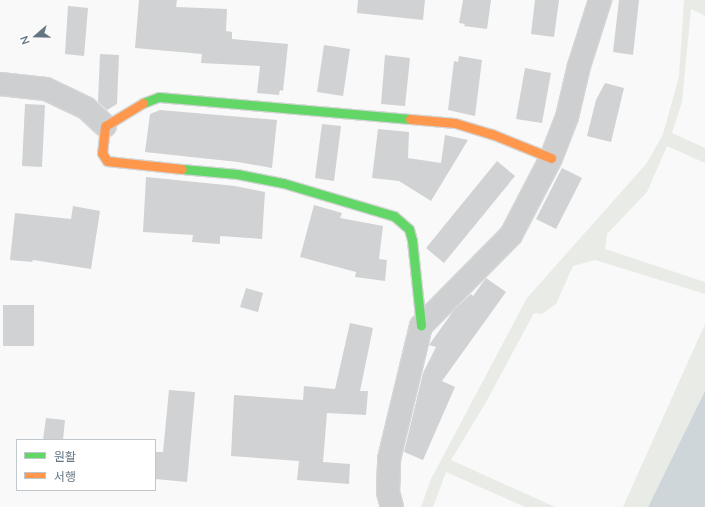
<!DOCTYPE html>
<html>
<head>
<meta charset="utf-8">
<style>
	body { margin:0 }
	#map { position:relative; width:705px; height:507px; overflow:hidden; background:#f9f9f9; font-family:Mulish,"Noto Sans KR",sans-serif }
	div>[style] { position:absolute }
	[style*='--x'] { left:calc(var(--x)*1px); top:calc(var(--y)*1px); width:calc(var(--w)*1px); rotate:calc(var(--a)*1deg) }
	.green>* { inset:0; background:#e8ebe6 }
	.water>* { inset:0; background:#ced6d9 }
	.building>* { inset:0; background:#d0d2d3 }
	.roads { filter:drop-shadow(1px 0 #d5d6d7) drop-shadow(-1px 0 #d5d6d7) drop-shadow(0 1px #d5d6d7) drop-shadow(0 -1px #d5d6d7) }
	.street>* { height:22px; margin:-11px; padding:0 11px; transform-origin:11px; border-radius:11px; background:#cecfd0 }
	.fast>* { height:9px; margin:-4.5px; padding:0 4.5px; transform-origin:4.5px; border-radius:4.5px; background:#63d668 }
	.slow>* { height:9px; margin:-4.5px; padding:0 4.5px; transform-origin:4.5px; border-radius:4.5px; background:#ff974d }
	span { translate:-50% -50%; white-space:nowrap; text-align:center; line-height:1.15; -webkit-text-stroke:4px #fff; paint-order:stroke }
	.legend { position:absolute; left:16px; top:439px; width:140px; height:52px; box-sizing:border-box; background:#fff; border:1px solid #c1c8cd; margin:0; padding:5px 7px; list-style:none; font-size:12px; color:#657683 }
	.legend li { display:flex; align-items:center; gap:8px; height:20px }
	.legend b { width:20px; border:1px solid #c1c8cd }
	.north { position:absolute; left:16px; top:16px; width:40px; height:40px; -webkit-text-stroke:3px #fff; paint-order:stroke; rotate:250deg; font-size:11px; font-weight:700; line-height:16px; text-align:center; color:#657683 }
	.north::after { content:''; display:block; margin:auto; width:14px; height:18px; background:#657683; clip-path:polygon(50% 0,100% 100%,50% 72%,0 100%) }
</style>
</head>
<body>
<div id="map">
	<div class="green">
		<i style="clip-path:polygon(684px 0,705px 0,705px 16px,691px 9px,682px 102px,672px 133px,705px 148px,705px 163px,667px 146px,647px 192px,607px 234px,605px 249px,705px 282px,705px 294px,595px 260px,573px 266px,556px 304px,542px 314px,534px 313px,485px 404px,451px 460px,555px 507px,525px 507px,446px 472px,433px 507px,421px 507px,431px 479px,527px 298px,647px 163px,663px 134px,679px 77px)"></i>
		<i style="clip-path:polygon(705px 324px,705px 391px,648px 507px,623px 507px)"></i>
	</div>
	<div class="water">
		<i style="clip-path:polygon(705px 391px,705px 507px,648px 507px)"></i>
	</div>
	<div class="building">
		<i style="clip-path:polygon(139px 0,177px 0,176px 7px,227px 9px,226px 31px,232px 32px,232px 39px,288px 44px,283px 91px,280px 90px,279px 95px,257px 93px,260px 66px,201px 63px,202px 54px,135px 48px)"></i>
		<i style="clip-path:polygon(358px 0,425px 0,423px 20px,357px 13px)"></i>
		<i style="clip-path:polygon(463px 0,491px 0,487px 29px,464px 26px,465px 24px,459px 23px)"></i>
		<i style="clip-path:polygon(535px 0,559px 0,554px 37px,531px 34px)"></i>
		<i style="clip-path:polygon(619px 0,639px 0,633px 55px,613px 52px)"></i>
		<i style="clip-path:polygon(68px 6px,88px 8px,84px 56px,65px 54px)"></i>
		<i style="clip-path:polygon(324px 45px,350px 49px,343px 96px,317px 92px)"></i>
		<i style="clip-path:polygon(100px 54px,119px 55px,117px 104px,107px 110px,98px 102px)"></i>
		<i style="clip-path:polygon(385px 55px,410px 58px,405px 106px,381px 104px)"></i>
		<i style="clip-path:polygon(459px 56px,482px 60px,475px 116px,448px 110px,454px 61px,458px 62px)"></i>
		<i style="clip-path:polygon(525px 68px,551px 73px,542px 123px,516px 119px)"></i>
		<i style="clip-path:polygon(605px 83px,624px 88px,611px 142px,587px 136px,596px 100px)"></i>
		<i style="clip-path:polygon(25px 104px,45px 105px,42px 167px,22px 166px)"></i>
		<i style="clip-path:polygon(160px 110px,277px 120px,272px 168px,238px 162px,145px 152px,150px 114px)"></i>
		<i style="clip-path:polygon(322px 124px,341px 126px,334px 181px,315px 178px)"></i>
		<i style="clip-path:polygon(378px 129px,409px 132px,408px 158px,441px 163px,445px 135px,468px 140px,431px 201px,399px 181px,372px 178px)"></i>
		<i style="clip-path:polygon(497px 161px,515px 176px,444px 263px,426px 248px)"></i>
		<i style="clip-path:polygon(562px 168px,582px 178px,556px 229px,536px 219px)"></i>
		<i style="clip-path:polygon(146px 177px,235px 186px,265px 192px,262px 239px,220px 236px,220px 244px,192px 242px,193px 235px,143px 232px)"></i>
		<i style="clip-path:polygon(314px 205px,342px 213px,340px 218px,383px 226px,379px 259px,387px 260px,385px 281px,355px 277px,356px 272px,300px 257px)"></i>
		<i style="clip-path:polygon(73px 206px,100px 211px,91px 269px,33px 260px,32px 262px,10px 260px,15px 213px,71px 219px)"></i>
		<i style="clip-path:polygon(486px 278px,506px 292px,442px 381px,455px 387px,423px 460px,404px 452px,423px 373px,436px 347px,429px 345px,454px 310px,471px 294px,473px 296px)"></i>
		<i style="clip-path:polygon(246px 288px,263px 293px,258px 312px,240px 307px)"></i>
		<i style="clip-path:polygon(3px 305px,34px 305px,34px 346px,3px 346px)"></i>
		<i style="clip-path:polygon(350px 323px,373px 328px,360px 391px,368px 391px,366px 415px,327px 413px,323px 462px,350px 464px,349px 484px,297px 480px,299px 461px,231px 456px,234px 395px,303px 400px,304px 386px,335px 389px)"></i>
		<i style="clip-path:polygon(169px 390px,195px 392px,187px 482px,155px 479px,155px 452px,163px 452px)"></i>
		<i style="clip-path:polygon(46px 418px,65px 420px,63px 440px,43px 440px)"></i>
	</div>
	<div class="roads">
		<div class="street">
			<i style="--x:0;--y:84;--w:46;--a:6.2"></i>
			<i style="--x:46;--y:89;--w:44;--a:25.4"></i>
			<i style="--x:86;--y:108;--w:26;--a:43"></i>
			<i style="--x:392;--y:507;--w:16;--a:-105"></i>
			<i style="--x:388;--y:492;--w:33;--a:-88"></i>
			<i style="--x:389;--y:459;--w:137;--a:-76.5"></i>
			<i style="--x:421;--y:326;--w:128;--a:-45.3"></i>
			<i style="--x:511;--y:235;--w:87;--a:-62.5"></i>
			<i style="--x:551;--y:158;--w:44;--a:-68.7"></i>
			<i style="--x:567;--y:117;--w:52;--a:-76.8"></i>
			<i style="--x:579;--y:66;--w:69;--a:-72.3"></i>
		</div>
		<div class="fast">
			<i style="--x:143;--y:103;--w:17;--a:-21"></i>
			<i style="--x:159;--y:97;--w:252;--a:5"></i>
			<i style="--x:182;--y:169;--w:55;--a:5.2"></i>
			<i style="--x:237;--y:174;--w:47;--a:11.1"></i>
			<i style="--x:283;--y:183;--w:116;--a:16.6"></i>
			<i style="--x:394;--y:216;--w:20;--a:41"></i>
			<i style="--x:409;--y:229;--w:11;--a:75"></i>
			<i style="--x:412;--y:240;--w:86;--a:84"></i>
		</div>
		<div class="slow">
			<i style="--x:143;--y:103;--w:44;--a:148.8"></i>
			<i style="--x:105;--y:126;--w:27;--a:96"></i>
			<i style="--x:102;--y:153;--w:9;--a:58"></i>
			<i style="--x:107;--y:161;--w:75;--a:6.1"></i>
			<i style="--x:410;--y:119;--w:45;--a:5.1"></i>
			<i style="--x:455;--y:123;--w:39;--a:17"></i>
			<i style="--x:492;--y:134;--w:64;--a:22.1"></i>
		</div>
	</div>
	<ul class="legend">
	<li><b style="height:5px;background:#63d668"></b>원활</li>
	<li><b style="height:5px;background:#ff974d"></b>서행</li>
	</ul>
	<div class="north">N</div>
</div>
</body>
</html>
